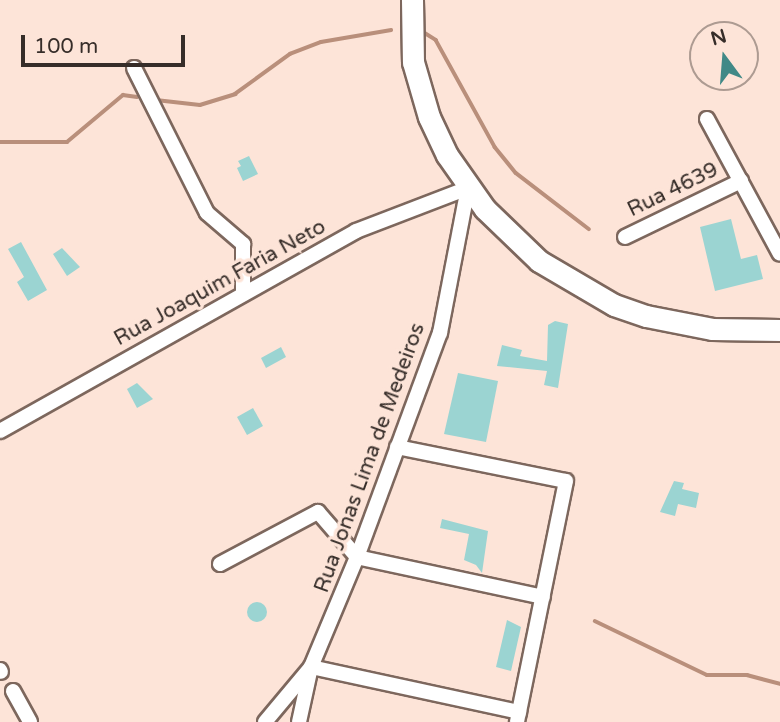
<!DOCTYPE html>
<html>
<head>
<meta charset="utf-8">
<style>
	body { margin:0 }
	#map { position:relative; width:780px; height:722px; overflow:hidden; background:#fde4d8; font-family:"Varela Round",sans-serif }
	div>[style] { position:absolute }
	[style*='--x'] { left:calc(var(--x)*1px); top:calc(var(--y)*1px); width:calc(var(--w)*1px); rotate:calc(var(--a)*1deg) }
	.stream>* { height:3.5px; margin:-1.75px; padding:0 1.75px; transform-origin:1.75px; border-radius:1.75px; background:#b98f7b }
	.building>* { inset:0; background:#9bd4d2 }
	.round { border-radius:50% }
	.roads { filter:drop-shadow(2px 0 #7d675d) drop-shadow(-2px 0 #7d675d) drop-shadow(0 2px #7d675d) drop-shadow(0 -2px #7d675d) }
	.street>* { height:14px; margin:-7px; padding:0 7px; transform-origin:7px; border-radius:7px; background:#fff }
	.primary>* { height:21px; margin:-10.5px; padding:0 10.5px; transform-origin:10.5px; border-radius:10.5px; background:#fff }
	span { translate:-50% -50%; white-space:nowrap; text-align:center; line-height:1.15; -webkit-text-stroke:7px #fde4d8; paint-order:stroke }
	.street-label { font-size:21px; color:#362d29 }
	.north { position:absolute; left:689px; top:21px; width:70px; height:70px; box-sizing:border-box; background:#fde4d8; border:2px solid #ad9b92; border-radius:50%; rotate:344deg; font-size:19px; font-weight:700; line-height:28px; text-align:center; color:#362d29 }
	.north::after { content:''; display:block; margin:auto; width:24px; height:32px; background:#418987; clip-path:polygon(50% 0,100% 100%,50% 72%,0 100%) }
	.scale { position:absolute; left:21px; top:35px; width:164px; height:32px; box-sizing:border-box; border:4px solid #362d29; border-top:0; padding-left:9px; font-size:21px; line-height:24px; white-space:nowrap; color:#362d29; -webkit-text-stroke:5px #fde4d8; paint-order:stroke }
</style>
</head>
<body>
<div id="map">
	<div class="stream">
		<i style="--x:425;--y:33;--w:13;--a:32"></i>
		<i style="--x:436;--y:40;--w:122;--a:61.1"></i>
		<i style="--x:495;--y:147;--w:33;--a:51"></i>
		<i style="--x:516;--y:173;--w:92;--a:37.5"></i>
		<i style="--x:156;--y:100;--w:44;--a:6.5"></i>
		<i style="--x:200;--y:105;--w:37;--a:-17"></i>
		<i style="--x:235;--y:94;--w:68;--a:-36"></i>
		<i style="--x:290;--y:54;--w:33;--a:-21"></i>
		<i style="--x:321;--y:42;--w:71;--a:-9.7"></i>
		<i style="--x:0;--y:142;--w:67;--a:0"></i>
		<i style="--x:67;--y:142;--w:73;--a:-40"></i>
		<i style="--x:123;--y:95;--w:14;--a:8"></i>
		<i style="--x:595;--y:621;--w:124;--a:25.7"></i>
		<i style="--x:707;--y:675;--w:40;--a:0"></i>
		<i style="--x:747;--y:675;--w:34;--a:15"></i>
	</div>
	<div class="building">
		<i style="clip-path:polygon(249px 156px,258px 174px,243px 181px,237px 168px,241px 166px,238px 161px)"></i>
		<i style="clip-path:polygon(731px 219px,741px 259px,757px 255px,763px 279px,715px 291px,700px 227px)"></i>
		<i style="clip-path:polygon(21px 242px,47px 290px,28px 301px,17px 282px,24px 277px,8px 249px)"></i>
		<i style="clip-path:polygon(62px 248px,80px 267px,67px 276px,53px 254px)"></i>
		<i style="clip-path:polygon(555px 321px,568px 324px,558px 388px,544px 385px,547px 371px,497px 366px,502px 345px,522px 350px,520px 356px,547px 361px,548px 325px)"></i>
		<i style="clip-path:polygon(281px 347px,286px 357px,266px 368px,261px 358px)"></i>
		<i style="clip-path:polygon(458px 373px,498px 381px,486px 442px,444px 434px)"></i>
		<i style="clip-path:polygon(137px 383px,153px 399px,137px 408px,127px 389px)"></i>
		<i style="clip-path:polygon(253px 408px,263px 426px,247px 435px,237px 417px)"></i>
		<i style="clip-path:polygon(674px 481px,684px 483px,682px 489px,699px 493px,696px 508px,678px 504px,675px 516px,660px 512px)"></i>
		<i style="clip-path:polygon(442px 519px,488px 531px,482px 573px,476px 565px,464px 560px,469px 534px,440px 528px)"></i>
		<i class="round" style="left:247px;top:602px;width:20px;height:20px"></i>
		<i style="clip-path:polygon(507px 620px,521px 627px,511px 671px,496px 667px)"></i>
	</div>
	<div class="roads">
		<div class="street">
			<i style="--x:134;--y:68;--w:162;--a:63.3"></i>
			<i style="--x:207;--y:213;--w:48;--a:40.7"></i>
			<i style="--x:243;--y:244;--w:50;--a:90"></i>
			<i style="--x:707;--y:119;--w:153;--a:61.6"></i>
			<i style="--x:625;--y:237;--w:129;--a:-25.8"></i>
			<i style="--x:0;--y:431;--w:408;--a:-29.3"></i>
			<i style="--x:356;--y:231;--w:120;--a:-21"></i>
			<i style="--x:397;--y:447;--w:172;--a:11.4"></i>
			<i style="--x:566;--y:481;--w:246;--a:101.5"></i>
			<i style="--x:220;--y:564;--w:111;--a:-28"></i>
			<i style="--x:318;--y:512;--w:60;--a:49.1"></i>
			<i style="--x:357;--y:557;--w:190;--a:12.1"></i>
			<i style="--x:0;--y:670;--w:2;--a:63"></i>
			<i style="--x:13;--y:691;--w:35;--a:61"></i>
			<i style="--x:265;--y:722;--w:72;--a:-50.1"></i>
			<i style="--x:311;--y:667;--w:119;--a:-67.3"></i>
			<i style="--x:357;--y:557;--w:239;--a:-69.7"></i>
			<i style="--x:440;--y:333;--w:148;--a:-79.1"></i>
			<i style="--x:299;--y:722;--w:56;--a:-77.7"></i>
			<i style="--x:311;--y:667;--w:213;--a:12.2"></i>
		</div>
		<div class="primary">
			<i style="--x:412;--y:0;--w:62;--a:89.1"></i>
			<i style="--x:413;--y:62;--w:57;--a:73.8"></i>
			<i style="--x:429;--y:117;--w:42;--a:64.7"></i>
			<i style="--x:447;--y:155;--w:66;--a:54.9"></i>
			<i style="--x:485;--y:209;--w:75;--a:43.9"></i>
			<i style="--x:539;--y:261;--w:87;--a:30.4"></i>
			<i style="--x:614;--y:305;--w:34;--a:19"></i>
			<i style="--x:646;--y:316;--w:67;--a:11.1"></i>
			<i style="--x:712;--y:329;--w:68;--a:0.8"></i>
		</div>
	</div>
	<div class="street-label">
		<span style="left:673px;top:190px;rotate:-26deg">Rua 4639</span>
		<span style="left:220px;top:283px;rotate:-29deg">Rua Joaquim Faria Neto</span>
		<span style="left:370px;top:458px;rotate:-70deg">Rua Jonas Lima de Medeiros</span>
	</div>
	<div class="north">N</div>
	<div class="scale">100 m</div>
</div>
</body>
</html>
